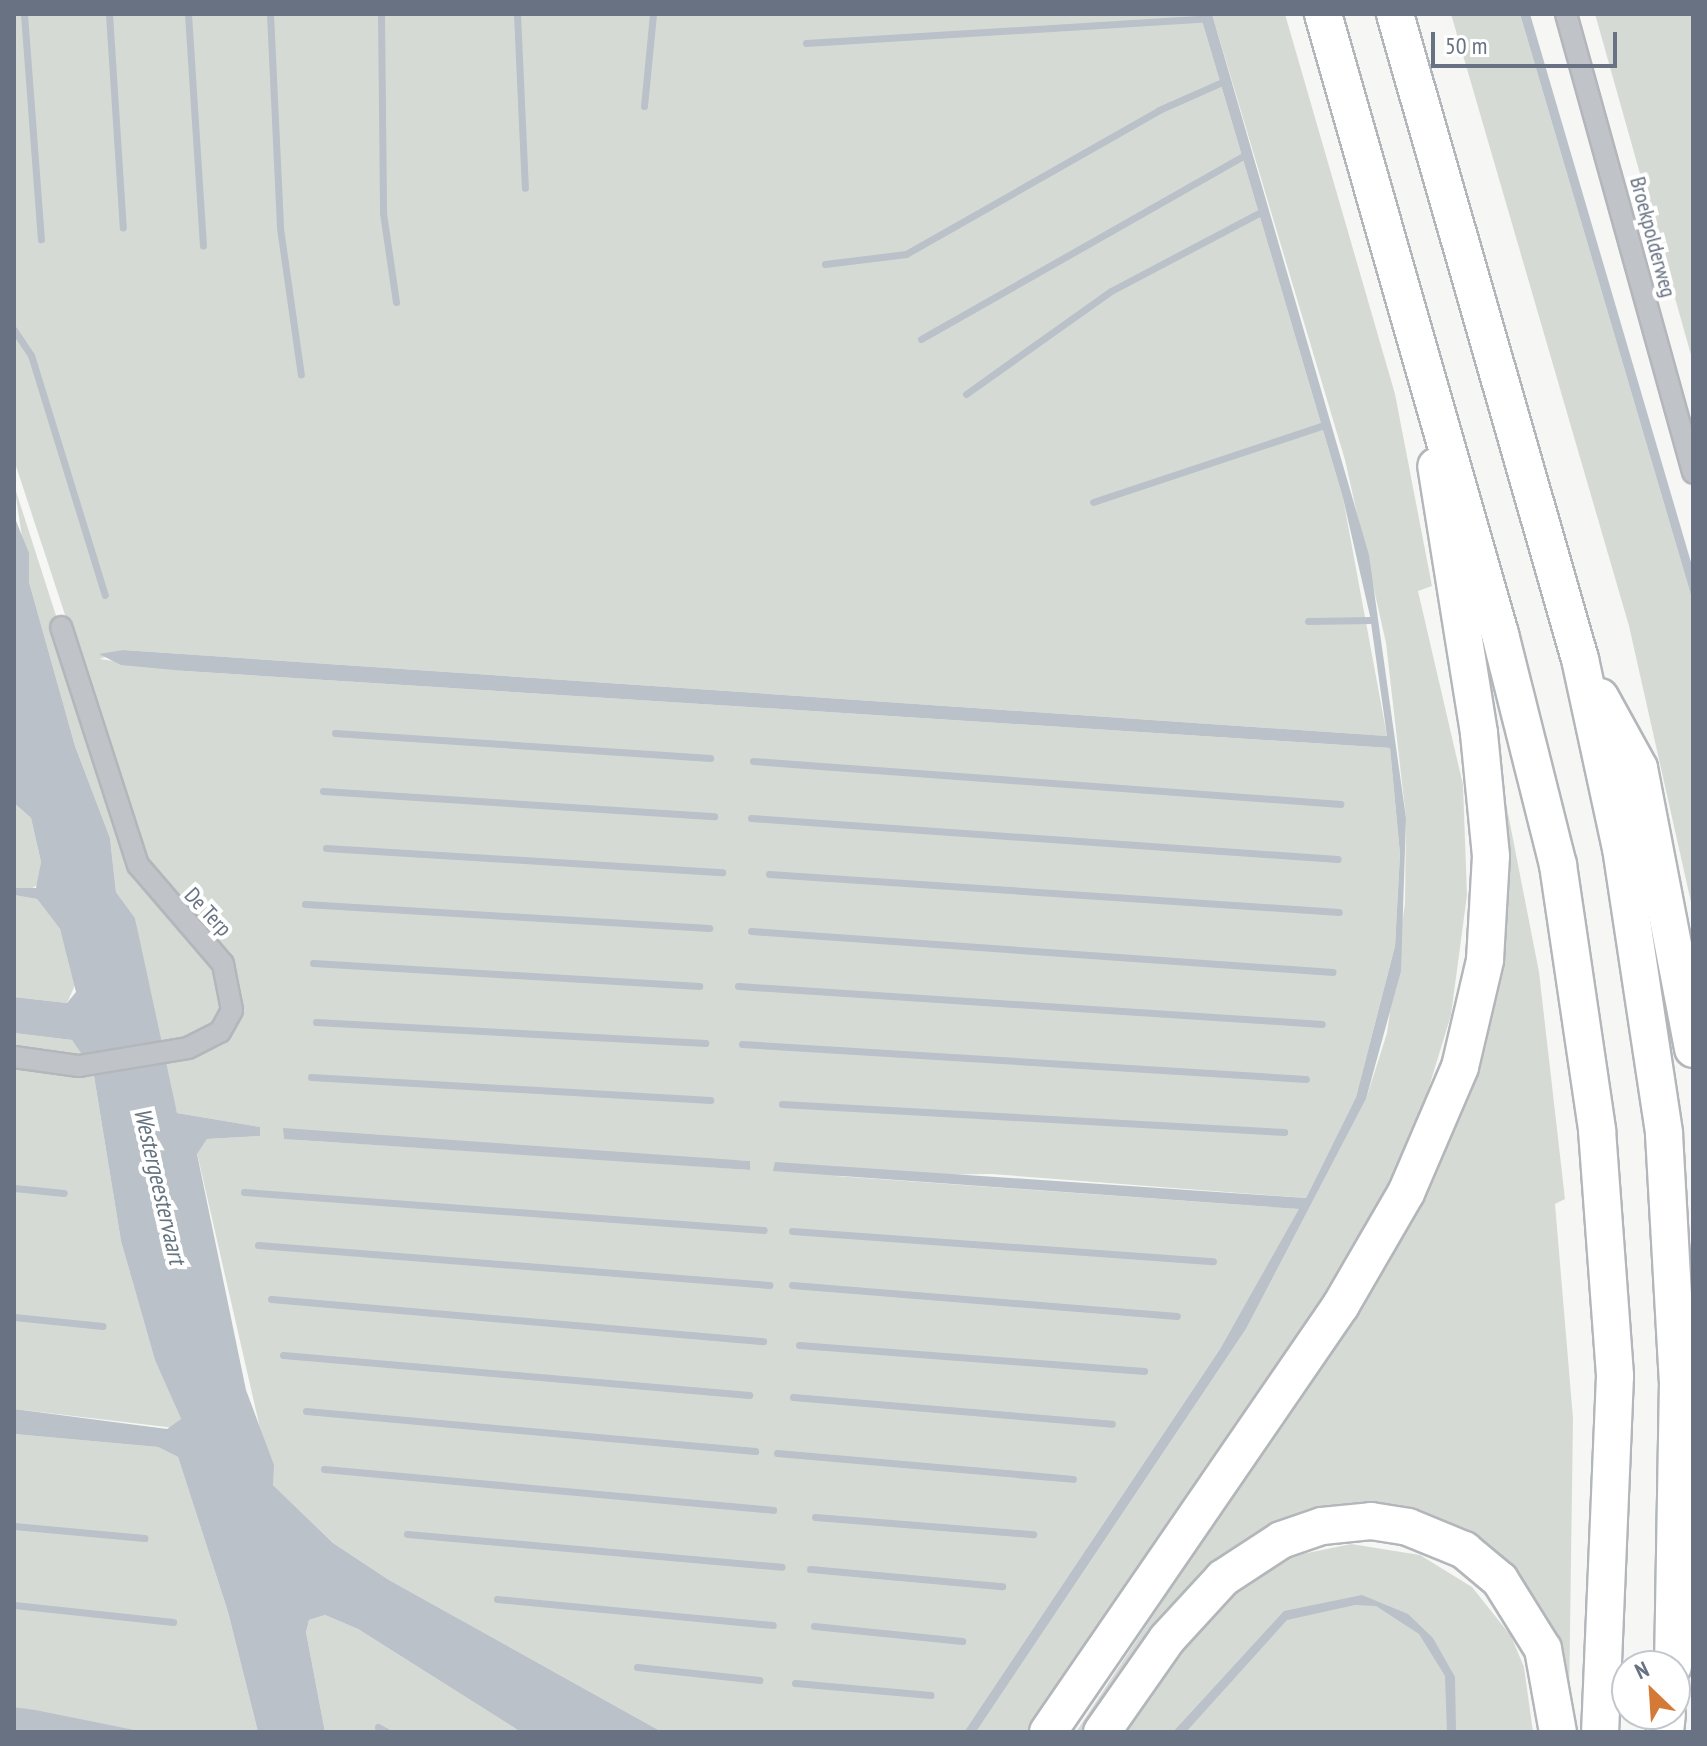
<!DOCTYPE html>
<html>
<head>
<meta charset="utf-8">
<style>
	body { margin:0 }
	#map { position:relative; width:1707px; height:1746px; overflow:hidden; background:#f6f7f4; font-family:"PT Sans Narrow",sans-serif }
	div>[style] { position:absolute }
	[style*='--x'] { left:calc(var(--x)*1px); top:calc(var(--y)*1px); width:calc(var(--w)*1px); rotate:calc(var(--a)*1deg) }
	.green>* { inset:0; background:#d5dbd4 }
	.water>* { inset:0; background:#bac1c8 }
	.stream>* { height:7px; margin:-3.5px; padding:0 3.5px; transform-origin:3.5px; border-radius:3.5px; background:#bac1c8 }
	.roads { filter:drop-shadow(2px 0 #b3b6ba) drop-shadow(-2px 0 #b3b6ba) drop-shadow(0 2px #b3b6ba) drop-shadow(0 -2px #b3b6ba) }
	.street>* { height:20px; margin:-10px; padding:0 10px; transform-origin:10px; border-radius:10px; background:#c0c3c7 }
	.highway>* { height:36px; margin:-18px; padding:0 18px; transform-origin:18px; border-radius:18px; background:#fff }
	span { translate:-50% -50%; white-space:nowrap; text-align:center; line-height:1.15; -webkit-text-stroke:8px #fff; paint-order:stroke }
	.street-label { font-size:22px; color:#687283 }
	.water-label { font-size:24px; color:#64737f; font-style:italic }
	.frame { position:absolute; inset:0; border:16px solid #687283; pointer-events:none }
	.north { position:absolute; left:1611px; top:1650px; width:80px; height:80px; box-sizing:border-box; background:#fff; border:2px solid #c3c7cd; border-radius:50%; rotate:335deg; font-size:22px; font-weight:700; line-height:32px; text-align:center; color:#687283 }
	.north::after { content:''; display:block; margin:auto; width:28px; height:36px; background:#d57936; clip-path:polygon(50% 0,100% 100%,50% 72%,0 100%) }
	.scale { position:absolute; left:1431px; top:32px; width:186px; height:36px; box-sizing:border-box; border:4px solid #687283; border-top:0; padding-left:10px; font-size:24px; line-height:28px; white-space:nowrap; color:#687283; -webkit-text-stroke:6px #fff; paint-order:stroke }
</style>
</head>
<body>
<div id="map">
	<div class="green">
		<i style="clip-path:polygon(evenodd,14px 14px,1200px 14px,1343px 498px,1387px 736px,123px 650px,100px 659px,185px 671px,1390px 748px,1400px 854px,1395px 946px,1356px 1097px,1306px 1198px,991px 1174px,836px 1176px,1300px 1209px,1220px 1349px,964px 1732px,662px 1732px,389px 1580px,333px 1543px,273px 1485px,197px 1153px,207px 1139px,259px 1136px,260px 1127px,177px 1113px,162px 1061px,193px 1055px,238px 996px,152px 879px,14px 460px,14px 14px,284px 1139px,750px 1161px,750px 1170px,626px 1161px,284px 1139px)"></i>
		<i style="clip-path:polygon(1212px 14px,1285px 14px,1395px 394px,1432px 586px,1418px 591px,1463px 785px,1467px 895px,1451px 1015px,1422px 1110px,1387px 1191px,1329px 1291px,1033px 1732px,976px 1732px,1246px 1329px,1366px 1099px,1387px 1033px,1405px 903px,1406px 818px,1386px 643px,1345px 460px)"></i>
		<i style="clip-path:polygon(1451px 14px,1520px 14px,1693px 602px,1693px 911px,1629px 626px)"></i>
		<i style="clip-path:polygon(1595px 14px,1693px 14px,1693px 362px)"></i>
		<i style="clip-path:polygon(14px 485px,143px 886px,213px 960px,226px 1001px,210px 1033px,160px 1048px,135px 918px,116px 892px,110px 838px,75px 746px,29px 582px)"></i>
		<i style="clip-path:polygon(1489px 716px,1539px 972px,1565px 1199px,1555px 1204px,1573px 1418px,1569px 1704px,1444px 1526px,1264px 1531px,1215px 1560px,1169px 1612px,1085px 1732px,1076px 1732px,1388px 1260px,1440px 1156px,1464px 1097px)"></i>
		<i style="clip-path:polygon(14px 803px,31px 818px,41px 862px,39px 884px,29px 890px,14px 888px)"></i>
		<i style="clip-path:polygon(14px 895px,37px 899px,60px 929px,76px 983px,67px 1003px,14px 997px)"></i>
		<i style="clip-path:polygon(14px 1033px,72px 1040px,87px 1056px,14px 1052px)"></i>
		<i style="clip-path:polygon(14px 1064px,93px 1070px,121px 1241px,155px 1359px,181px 1419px,175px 1428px,14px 1409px)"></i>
		<i style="clip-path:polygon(14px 1434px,158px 1447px,178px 1457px,228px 1612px,258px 1732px,145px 1732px,14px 1707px)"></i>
		<i style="clip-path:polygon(1351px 1544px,1420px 1555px,1472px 1587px,1511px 1636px,1524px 1667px,1533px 1732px,1121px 1732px,1204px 1622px,1235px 1590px,1288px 1557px)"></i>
		<i style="clip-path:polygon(325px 1615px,358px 1629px,521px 1732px,325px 1732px,306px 1632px,309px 1620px)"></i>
	</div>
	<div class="water">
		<i style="clip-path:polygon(1200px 14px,1212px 14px,1369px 555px,1406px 818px,1401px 971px,1366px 1099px,1246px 1329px,976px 1732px,964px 1732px,1220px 1349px,1299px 1209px,773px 1171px,775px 1162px,1306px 1198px,1356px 1097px,1395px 946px,1400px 854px,1390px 748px,185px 671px,121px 665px,99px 654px,123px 650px,1387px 736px,1370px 616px,1343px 498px)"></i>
		<i style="clip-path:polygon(1520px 14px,1530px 14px,1693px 569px,1693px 602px)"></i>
		<i style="clip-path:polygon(14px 516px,29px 553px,29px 582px,75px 746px,110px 838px,116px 892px,135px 918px,177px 1113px,260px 1127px,260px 1136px,207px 1139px,197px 1154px,246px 1390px,274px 1465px,273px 1485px,333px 1543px,389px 1580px,662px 1732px,521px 1732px,358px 1629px,325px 1615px,309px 1620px,306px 1632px,325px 1732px,258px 1732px,228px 1612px,178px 1457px,158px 1447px,14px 1434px,14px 1409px,167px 1429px,181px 1419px,155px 1360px,121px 1241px,93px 1070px,72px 1040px,14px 1033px,14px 997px,67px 1003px,76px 992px,60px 929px,37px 899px,14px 895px,14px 888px,36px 888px,41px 862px,31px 818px,14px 803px)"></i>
		<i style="clip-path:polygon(283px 1128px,750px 1161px,750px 1170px,284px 1139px)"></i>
		<i style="clip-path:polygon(1362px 1595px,1408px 1614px,1433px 1638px,1455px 1677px,1456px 1732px,1447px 1732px,1445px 1676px,1419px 1634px,1376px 1606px,1355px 1605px,1287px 1620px,1186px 1732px,1173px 1732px,1284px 1611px)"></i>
		<i style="clip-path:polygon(14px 1707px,35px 1710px,145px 1732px,14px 1732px)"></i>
	</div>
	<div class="stream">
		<i style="--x:24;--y:14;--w:226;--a:85.7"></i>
		<i style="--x:109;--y:14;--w:214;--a:86.3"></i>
		<i style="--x:188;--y:14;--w:232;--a:86.3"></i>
		<i style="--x:270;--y:14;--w:214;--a:87.3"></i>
		<i style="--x:280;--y:228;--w:148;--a:81.9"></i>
		<i style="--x:381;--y:14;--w:199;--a:89.4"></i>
		<i style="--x:383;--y:213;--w:90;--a:81.7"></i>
		<i style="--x:517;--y:14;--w:174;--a:87.4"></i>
		<i style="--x:806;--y:43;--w:396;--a:-3.5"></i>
		<i style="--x:644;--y:106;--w:92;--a:-84.4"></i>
		<i style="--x:825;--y:264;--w:82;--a:-7"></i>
		<i style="--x:906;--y:254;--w:291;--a:-29.6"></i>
		<i style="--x:1159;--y:110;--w:67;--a:-23.9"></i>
		<i style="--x:14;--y:330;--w:30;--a:56"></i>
		<i style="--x:31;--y:355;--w:251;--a:72.9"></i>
		<i style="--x:921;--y:339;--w:369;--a:-29.6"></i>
		<i style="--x:966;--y:394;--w:178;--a:-35.4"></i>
		<i style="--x:1111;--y:291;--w:167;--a:-27.8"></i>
		<i style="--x:1093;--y:502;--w:241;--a:-18.4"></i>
		<i style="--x:1308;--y:621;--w:63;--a:-0.9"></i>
		<i style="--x:335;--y:733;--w:376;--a:3.8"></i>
		<i style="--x:753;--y:761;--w:589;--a:4.19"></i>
		<i style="--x:323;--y:791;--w:392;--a:3.7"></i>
		<i style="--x:751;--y:818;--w:588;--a:4"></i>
		<i style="--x:326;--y:848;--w:397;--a:3.5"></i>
		<i style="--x:769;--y:874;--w:571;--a:3.81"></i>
		<i style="--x:305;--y:904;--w:405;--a:3.4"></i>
		<i style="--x:751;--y:931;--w:583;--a:4.03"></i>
		<i style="--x:313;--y:963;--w:387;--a:3.4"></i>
		<i style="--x:738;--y:986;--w:585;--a:3.72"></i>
		<i style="--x:316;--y:1022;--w:390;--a:3.1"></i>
		<i style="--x:742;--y:1044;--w:565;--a:3.55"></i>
		<i style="--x:311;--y:1077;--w:400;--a:3.3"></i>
		<i style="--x:782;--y:1104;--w:503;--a:3.19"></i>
		<i style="--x:14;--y:1188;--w:50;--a:5.7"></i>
		<i style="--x:244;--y:1192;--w:521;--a:4.18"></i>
		<i style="--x:792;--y:1231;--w:422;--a:4.1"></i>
		<i style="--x:258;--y:1245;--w:513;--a:4.48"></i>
		<i style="--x:792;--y:1285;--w:386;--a:4.6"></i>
		<i style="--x:271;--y:1299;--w:494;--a:4.9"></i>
		<i style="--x:14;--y:1317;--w:89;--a:5.8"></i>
		<i style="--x:799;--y:1345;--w:346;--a:4.3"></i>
		<i style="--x:283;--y:1355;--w:468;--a:4.9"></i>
		<i style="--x:793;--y:1397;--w:320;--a:4.8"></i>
		<i style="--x:306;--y:1411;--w:451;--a:5.1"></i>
		<i style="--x:777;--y:1453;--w:297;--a:5"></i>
		<i style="--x:324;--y:1469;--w:451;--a:5.2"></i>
		<i style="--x:815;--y:1517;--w:219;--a:4.5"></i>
		<i style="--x:14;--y:1526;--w:131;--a:5.3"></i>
		<i style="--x:407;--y:1534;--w:376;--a:5"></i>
		<i style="--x:810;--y:1569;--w:193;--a:5.1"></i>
		<i style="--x:497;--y:1599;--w:277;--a:5.4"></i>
		<i style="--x:14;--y:1605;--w:160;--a:6.1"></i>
		<i style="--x:814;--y:1626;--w:149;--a:5.8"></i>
		<i style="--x:637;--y:1667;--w:123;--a:6.1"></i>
		<i style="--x:795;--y:1683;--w:136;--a:5.1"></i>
		<i style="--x:378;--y:1727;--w:10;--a:29"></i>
	</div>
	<div class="roads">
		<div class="street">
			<i style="--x:1566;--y:14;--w:476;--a:74.5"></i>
			<i style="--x:14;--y:1057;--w:66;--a:7.9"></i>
			<i style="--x:79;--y:1066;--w:110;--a:-9.4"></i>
			<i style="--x:188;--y:1048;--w:36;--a:-27"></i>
			<i style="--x:220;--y:1032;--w:25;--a:-61"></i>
			<i style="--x:232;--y:1010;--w:47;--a:-101.1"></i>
			<i style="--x:223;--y:964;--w:130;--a:-130.6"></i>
			<i style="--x:138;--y:865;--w:250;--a:-107.9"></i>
		</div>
		<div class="highway">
			<i style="--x:1323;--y:14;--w:645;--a:74.07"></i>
			<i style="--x:1500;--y:634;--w:238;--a:75.9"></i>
			<i style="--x:1558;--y:865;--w:268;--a:81.6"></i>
			<i style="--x:1597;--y:1130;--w:247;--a:85.8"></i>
			<i style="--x:1615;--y:1376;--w:356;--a:92.4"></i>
			<i style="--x:1395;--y:14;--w:671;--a:74"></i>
			<i style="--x:1580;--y:659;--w:193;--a:77.8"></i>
			<i style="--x:1621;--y:848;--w:289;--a:81.4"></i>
			<i style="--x:1664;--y:1134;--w:247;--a:86.8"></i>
			<i style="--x:1678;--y:1381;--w:285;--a:91"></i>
			<i style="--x:1600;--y:697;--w:81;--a:61.2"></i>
			<i style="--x:1639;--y:768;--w:286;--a:79.1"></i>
			<i style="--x:1048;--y:1732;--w:518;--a:-55.54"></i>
			<i style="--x:1341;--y:1305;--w:129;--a:-59.9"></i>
			<i style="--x:1406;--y:1193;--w:137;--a:-66.8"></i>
			<i style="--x:1460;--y:1067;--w:110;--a:-76.8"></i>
			<i style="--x:1485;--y:960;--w:104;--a:-86.7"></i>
			<i style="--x:1491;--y:856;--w:124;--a:-95.6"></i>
			<i style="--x:1479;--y:733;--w:270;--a:-99.1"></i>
			<i style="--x:1102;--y:1732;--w:113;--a:-55"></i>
			<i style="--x:1167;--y:1639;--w:83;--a:-47.4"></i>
			<i style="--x:1223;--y:1578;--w:69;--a:-33.2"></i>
			<i style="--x:1281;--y:1540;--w:43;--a:-18.9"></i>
			<i style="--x:1322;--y:1526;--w:49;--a:-5.8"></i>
			<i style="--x:1371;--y:1521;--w:37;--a:9"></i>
			<i style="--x:1408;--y:1527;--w:61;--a:22.3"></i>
			<i style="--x:1464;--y:1550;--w:47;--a:39.8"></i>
			<i style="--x:1500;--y:1580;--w:81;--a:58.1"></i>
			<i style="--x:1543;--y:1649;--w:84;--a:79.8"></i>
			<i style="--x:1665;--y:1732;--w:18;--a:-84"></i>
		</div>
	</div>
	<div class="street-label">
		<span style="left:1653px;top:237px;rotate:75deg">Broekpolderweg</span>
		<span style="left:208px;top:912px;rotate:47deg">De Terp</span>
	</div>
	<div class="water-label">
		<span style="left:160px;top:1186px;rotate:77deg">Westergeestervaart</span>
	</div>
	<div class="frame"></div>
	<div class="north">N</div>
	<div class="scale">50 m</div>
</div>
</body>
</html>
